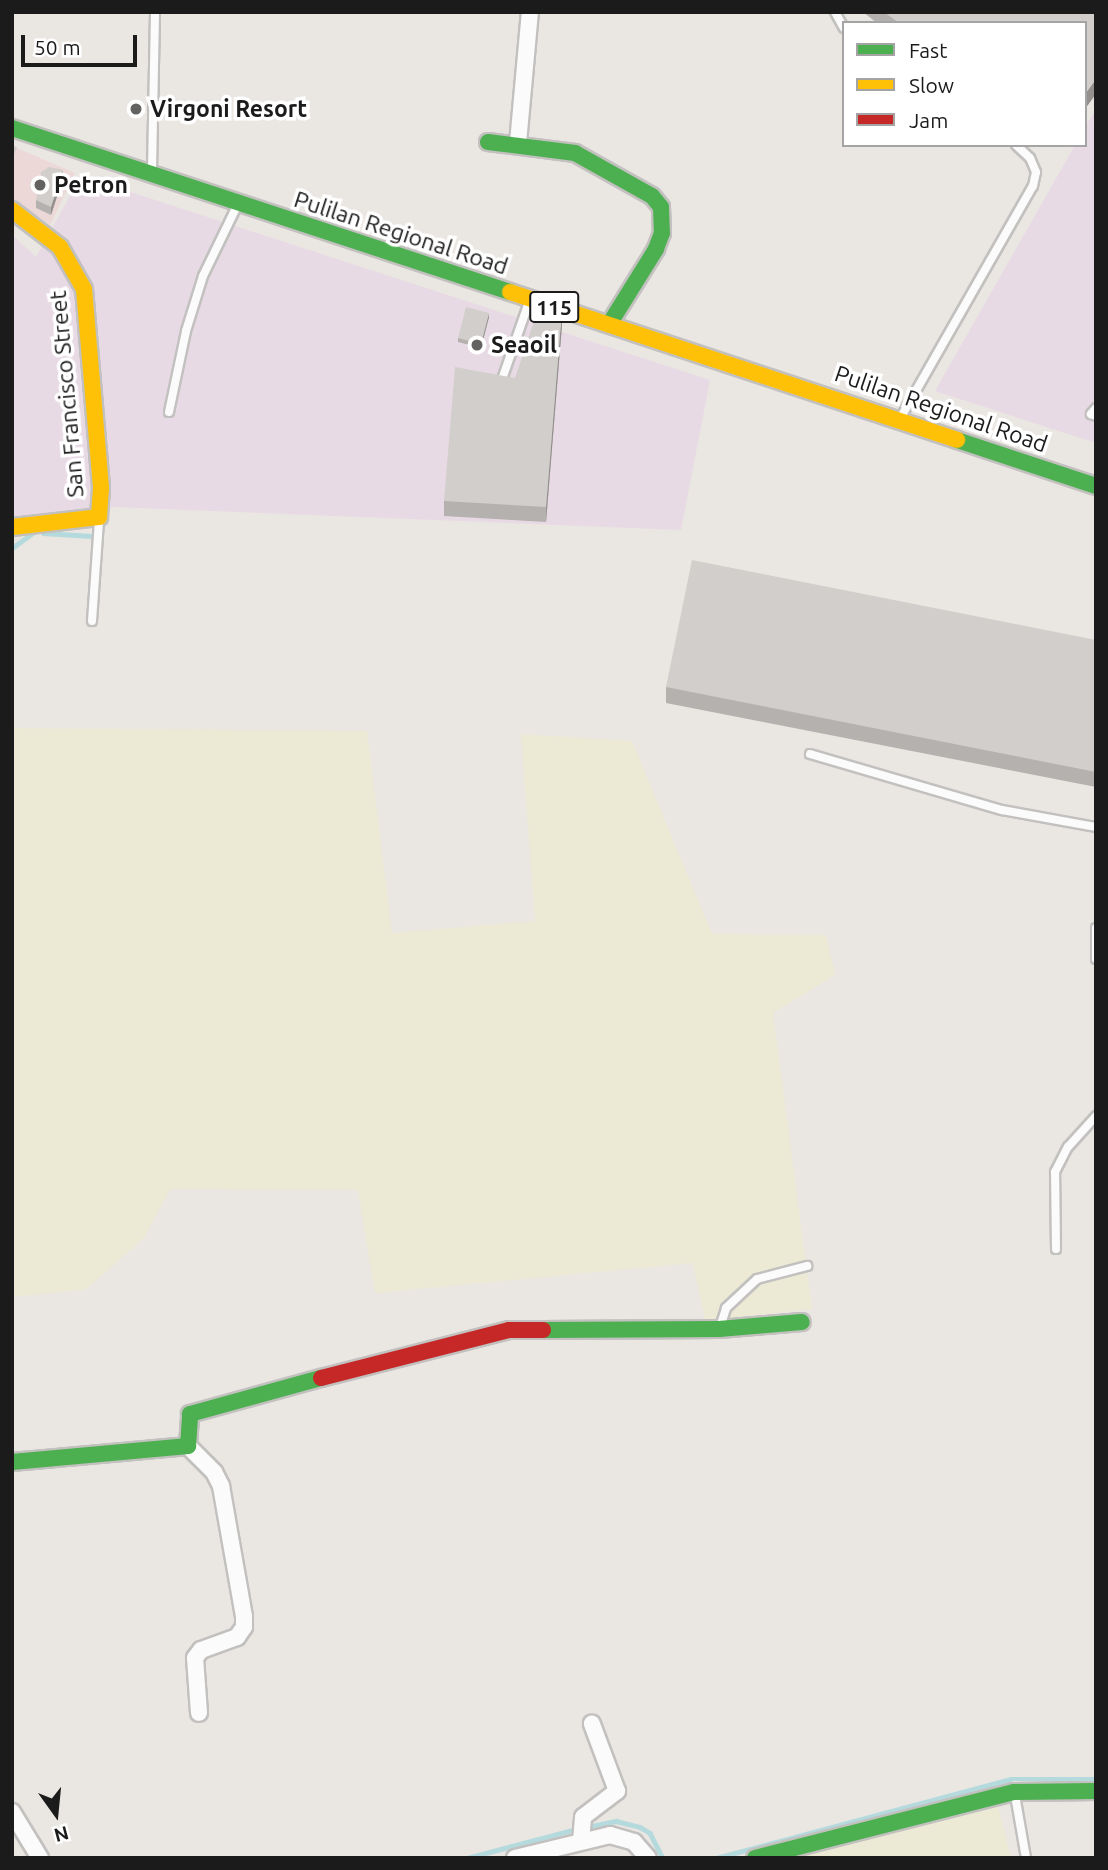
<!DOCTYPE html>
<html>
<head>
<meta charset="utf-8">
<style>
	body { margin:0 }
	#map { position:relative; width:1108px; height:1870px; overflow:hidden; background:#eae6e2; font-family:Ubuntu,sans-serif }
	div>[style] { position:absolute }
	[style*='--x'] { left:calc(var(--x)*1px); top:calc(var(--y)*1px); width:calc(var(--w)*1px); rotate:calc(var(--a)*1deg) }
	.commercial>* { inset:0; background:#edd8d8 }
	.industrial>* { inset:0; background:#e8dae4 }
	.farmland>* { inset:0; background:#ece9d4 }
	.stream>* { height:4.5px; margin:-2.25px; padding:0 2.25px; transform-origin:2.25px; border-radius:2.25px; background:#b5dade }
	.roads { filter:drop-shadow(2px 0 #c2c1bf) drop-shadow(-2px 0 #c2c1bf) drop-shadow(0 2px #c2c1bf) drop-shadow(0 -2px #c2c1bf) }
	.lane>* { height:8px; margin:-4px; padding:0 4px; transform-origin:4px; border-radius:4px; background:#fcfbfb }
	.street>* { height:16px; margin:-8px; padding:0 8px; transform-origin:8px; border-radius:8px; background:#fcfbfb }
	.fast>* { height:16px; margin:-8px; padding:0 8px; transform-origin:8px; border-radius:8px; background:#4caf50 }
	.slow>* { height:16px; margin:-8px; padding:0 8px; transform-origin:8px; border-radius:8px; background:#ffc107 }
	.jam>* { height:16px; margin:-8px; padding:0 8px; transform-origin:8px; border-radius:8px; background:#c62828 }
	.wall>* { inset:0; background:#b5b1af }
	.shaded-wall>* { inset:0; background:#93908e }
	.building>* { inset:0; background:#d2cecb }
	.dots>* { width:19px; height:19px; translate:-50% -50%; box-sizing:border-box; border:4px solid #fff; border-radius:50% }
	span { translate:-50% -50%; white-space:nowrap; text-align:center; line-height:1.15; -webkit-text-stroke:7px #fff; paint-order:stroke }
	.shield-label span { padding:2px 5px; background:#fff; border:2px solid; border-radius:5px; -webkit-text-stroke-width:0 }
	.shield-label { font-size:21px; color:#1b1b1b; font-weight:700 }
	.poi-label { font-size:23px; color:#1b1b1b; font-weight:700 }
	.left { translate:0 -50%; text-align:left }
	.street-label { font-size:23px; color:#1b1b1b }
	.frame { position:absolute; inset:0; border:14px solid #1b1b1b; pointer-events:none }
	.legend { position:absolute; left:842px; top:21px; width:245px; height:126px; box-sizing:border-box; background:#fff; border:2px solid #a4a4a4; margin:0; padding:9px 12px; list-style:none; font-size:21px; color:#1b1b1b }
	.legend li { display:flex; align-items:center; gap:14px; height:35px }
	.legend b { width:35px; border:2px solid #a4a4a4 }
	.north { position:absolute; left:21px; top:1779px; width:70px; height:70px; -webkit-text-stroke:5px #fff; paint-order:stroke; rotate:165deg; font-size:19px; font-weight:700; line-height:28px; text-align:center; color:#1b1b1b }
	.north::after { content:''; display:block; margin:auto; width:24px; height:32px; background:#1b1b1b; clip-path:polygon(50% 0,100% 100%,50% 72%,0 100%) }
	.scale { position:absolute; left:21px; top:35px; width:116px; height:32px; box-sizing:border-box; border:4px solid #1b1b1b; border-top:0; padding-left:9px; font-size:21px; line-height:24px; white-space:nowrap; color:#1b1b1b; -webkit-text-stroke:5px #fff; paint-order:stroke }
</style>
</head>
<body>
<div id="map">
	<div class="commercial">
		<i style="clip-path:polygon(12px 146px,75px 173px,50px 225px,12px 198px)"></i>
	</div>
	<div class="industrial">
		<i style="clip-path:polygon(1096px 109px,1096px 443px,935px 391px,1075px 145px,1085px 145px,1085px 127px)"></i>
		<i style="clip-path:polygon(81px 176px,710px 380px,681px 530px,114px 507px,12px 519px,12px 235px,36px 257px)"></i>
	</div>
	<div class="farmland">
		<i style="clip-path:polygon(12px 728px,367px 731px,392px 933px,535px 921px,521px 734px,632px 741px,712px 934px,826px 935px,835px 975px,773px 1013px,812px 1309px,705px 1321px,693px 1263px,375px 1293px,358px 1190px,170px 1189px,144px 1238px,86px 1289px,12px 1297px)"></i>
		<i style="clip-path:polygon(997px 1802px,1011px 1858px,788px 1858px)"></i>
	</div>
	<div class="stream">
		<i style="--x:43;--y:533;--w:49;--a:3.5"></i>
		<i style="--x:12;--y:548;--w:24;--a:-36"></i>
		<i style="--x:592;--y:1826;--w:25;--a:-12"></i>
		<i style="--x:616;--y:1821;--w:25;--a:14"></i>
		<i style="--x:640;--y:1827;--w:12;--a:31"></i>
		<i style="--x:650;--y:1833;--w:28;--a:63"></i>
		<i style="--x:467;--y:1858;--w:109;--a:-14.9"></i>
		<i style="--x:716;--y:1858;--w:305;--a:-15"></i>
		<i style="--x:1011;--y:1779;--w:85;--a:0"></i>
	</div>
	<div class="roads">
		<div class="lane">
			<i style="--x:835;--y:12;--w:18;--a:61"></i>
			<i style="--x:152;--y:170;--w:158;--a:-88.9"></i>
			<i style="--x:500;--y:385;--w:88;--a:-70.7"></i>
			<i style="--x:1096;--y:408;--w:8;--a:130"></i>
			<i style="--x:1091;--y:414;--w:5;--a:22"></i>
			<i style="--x:169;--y:412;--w:83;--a:-78.1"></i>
			<i style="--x:186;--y:331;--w:58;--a:-72.8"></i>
			<i style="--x:203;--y:276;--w:78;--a:-64.1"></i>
			<i style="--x:901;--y:417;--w:266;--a:-60.3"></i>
			<i style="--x:1033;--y:186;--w:14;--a:-78"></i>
			<i style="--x:1036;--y:172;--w:15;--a:-113"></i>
			<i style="--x:1030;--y:158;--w:19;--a:-137"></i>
			<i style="--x:92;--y:621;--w:101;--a:-86"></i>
			<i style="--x:810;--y:754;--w:200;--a:16.3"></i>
			<i style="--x:1002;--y:810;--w:96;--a:10.3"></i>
			<i style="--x:1096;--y:928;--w:31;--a:90"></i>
			<i style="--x:1056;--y:1249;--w:77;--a:-90.7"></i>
			<i style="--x:1055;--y:1172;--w:28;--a:-63"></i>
			<i style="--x:1068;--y:1147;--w:42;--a:-47.9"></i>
			<i style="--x:720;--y:1327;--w:20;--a:-72"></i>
			<i style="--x:726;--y:1308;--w:42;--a:-43.1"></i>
			<i style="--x:757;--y:1279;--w:52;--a:-14.6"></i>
			<i style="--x:1015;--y:1795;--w:64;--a:80.1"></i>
		</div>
		<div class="street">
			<i style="--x:518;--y:143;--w:132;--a:-84.8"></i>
			<i style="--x:188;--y:1446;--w:37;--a:45"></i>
			<i style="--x:214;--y:1472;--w:16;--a:63"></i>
			<i style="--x:221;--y:1486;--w:133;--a:80"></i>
			<i style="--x:244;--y:1617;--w:10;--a:90"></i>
			<i style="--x:244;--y:1627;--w:12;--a:125"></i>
			<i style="--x:237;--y:1637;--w:38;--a:160"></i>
			<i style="--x:201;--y:1650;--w:10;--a:127"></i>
			<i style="--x:195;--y:1658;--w:55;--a:85.8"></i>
			<i style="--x:12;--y:1812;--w:54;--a:58.7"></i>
			<i style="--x:581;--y:1841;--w:24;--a:-85"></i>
			<i style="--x:583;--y:1817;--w:43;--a:-37.4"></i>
			<i style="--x:617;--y:1791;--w:72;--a:-110.5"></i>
			<i style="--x:515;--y:1858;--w:98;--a:-13.6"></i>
			<i style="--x:610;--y:1835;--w:25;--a:16"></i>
			<i style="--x:634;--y:1842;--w:21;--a:49"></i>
		</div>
		<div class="fast">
			<i style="--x:12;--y:128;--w:524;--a:18.23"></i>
			<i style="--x:488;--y:142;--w:88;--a:7.2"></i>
			<i style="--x:575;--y:153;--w:88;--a:29.2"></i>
			<i style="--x:652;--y:196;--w:14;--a:51"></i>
			<i style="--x:661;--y:207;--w:26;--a:88"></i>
			<i style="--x:662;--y:233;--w:17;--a:111"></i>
			<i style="--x:656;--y:249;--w:87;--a:121.9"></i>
			<i style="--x:957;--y:440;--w:146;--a:18.3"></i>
			<i style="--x:543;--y:1330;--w:176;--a:-0.3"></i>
			<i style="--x:719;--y:1329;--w:83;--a:-4.8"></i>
			<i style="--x:12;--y:1462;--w:177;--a:-5.2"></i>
			<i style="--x:188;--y:1446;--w:32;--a:-86"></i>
			<i style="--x:190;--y:1414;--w:136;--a:-15.4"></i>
			<i style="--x:755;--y:1858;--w:267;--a:-14.3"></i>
			<i style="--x:1014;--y:1792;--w:82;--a:-0.7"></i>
		</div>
		<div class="slow">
			<i style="--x:12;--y:210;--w:61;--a:37.6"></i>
			<i style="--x:60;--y:247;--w:48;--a:60.3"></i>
			<i style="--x:84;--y:289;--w:200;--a:85.1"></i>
			<i style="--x:101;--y:488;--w:29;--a:94"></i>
			<i style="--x:99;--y:517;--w:88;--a:173.4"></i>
			<i style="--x:510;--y:292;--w:471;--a:18.3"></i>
		</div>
		<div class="jam">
			<i style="--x:321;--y:1378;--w:194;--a:-14.3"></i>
			<i style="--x:509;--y:1330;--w:34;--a:0"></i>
		</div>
	</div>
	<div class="wall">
		<i style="clip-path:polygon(863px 12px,1095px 12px,1085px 23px,877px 23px)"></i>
		<i style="clip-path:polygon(63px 178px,51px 215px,36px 208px,36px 200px)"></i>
		<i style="clip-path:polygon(489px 317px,481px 348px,458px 342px,458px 338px)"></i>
		<i style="clip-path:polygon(562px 325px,546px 522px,444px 516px,444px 501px,515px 378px)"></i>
		<i style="clip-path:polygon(1096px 640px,1096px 787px,666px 703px,666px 687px)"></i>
	</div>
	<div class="shaded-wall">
		<i style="clip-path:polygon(1096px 79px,1096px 94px,1085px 109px,1085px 94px)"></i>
		<i style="clip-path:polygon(63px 170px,63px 178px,51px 215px,51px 207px)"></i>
		<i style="clip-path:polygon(562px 310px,562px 325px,546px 522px,546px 507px)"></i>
		<i style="clip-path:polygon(489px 313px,489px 317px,481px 348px,481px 344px)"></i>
	</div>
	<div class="building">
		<i style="clip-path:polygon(884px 12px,1095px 12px,1096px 79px,1085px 94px,1085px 23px,899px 23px)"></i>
		<i style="clip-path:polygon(12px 146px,17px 147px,12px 160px)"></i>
		<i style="clip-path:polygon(49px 167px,63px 170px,51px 207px,36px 200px,41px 172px)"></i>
		<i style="clip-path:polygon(540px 303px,562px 310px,546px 507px,444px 501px,455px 367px,515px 378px)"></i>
		<i style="clip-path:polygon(466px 307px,489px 313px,481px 344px,458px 338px)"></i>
		<i style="clip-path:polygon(692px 560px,1096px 640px,1096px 772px,666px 687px)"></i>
	</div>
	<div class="dots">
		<i style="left:136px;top:109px;background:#636261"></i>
		<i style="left:40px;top:185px;background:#636261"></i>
		<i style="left:477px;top:345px;background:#636261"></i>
	</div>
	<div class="shield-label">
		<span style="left:554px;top:307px">115</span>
	</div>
	<div class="poi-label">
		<span class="left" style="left:150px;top:109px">Virgoni Resort</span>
		<span class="left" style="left:54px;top:185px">Petron</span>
		<span class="left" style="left:491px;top:345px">Seaoil</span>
	</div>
	<div class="street-label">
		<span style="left:401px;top:233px;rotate:18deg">Pulilan Regional Road</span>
		<span style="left:67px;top:394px;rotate:-95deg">San Francisco Street</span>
		<span style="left:941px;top:409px;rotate:19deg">Pulilan Regional Road</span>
	</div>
	<div class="frame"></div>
	<ul class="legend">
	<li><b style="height:9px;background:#4caf50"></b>Fast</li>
	<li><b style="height:9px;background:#ffc107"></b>Slow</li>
	<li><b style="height:9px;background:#c62828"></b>Jam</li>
	</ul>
	<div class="north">N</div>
	<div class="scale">50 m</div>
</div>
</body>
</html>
